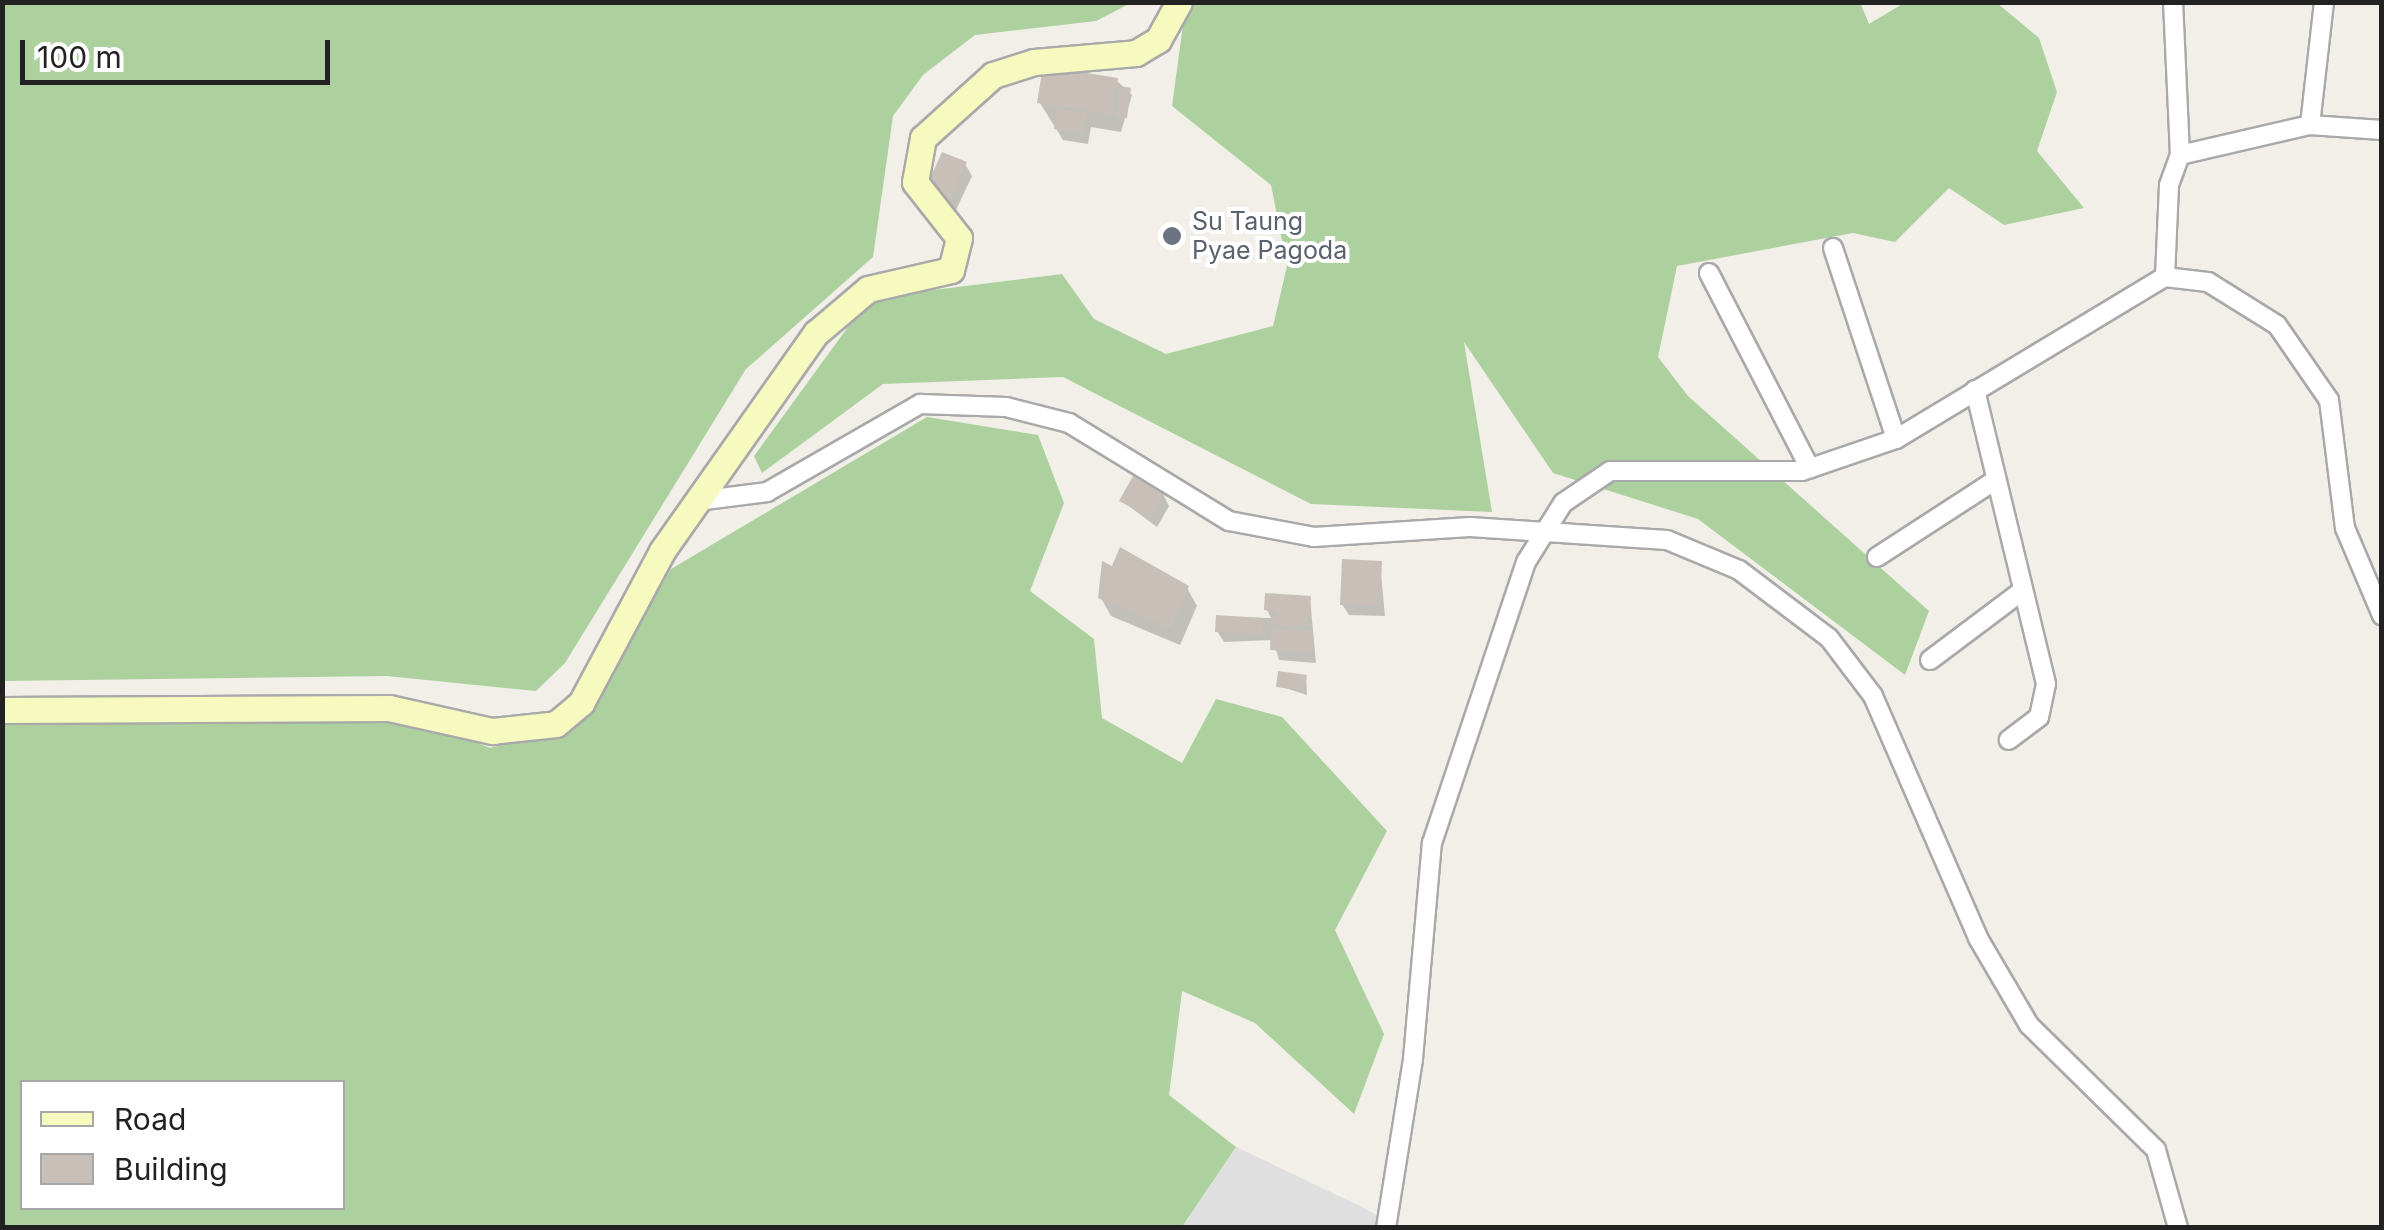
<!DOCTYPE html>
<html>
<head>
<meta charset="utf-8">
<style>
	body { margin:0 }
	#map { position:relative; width:2384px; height:1230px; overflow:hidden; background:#f2efe9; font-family:Inter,sans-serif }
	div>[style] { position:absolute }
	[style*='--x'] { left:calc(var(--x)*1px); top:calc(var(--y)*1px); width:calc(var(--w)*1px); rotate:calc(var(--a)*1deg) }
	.residential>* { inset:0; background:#e0dfdf }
	.forest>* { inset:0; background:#add19e }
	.shadow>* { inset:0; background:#0003 }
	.building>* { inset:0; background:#c7bfb8 }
	.roads { filter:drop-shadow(2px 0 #a9a9a9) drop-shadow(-2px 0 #a9a9a9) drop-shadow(0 2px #a9a9a9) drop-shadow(0 -2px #a9a9a9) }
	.minor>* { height:18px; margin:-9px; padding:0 9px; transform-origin:9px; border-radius:9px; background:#fff }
	.secondary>* { height:25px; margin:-12.5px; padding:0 12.5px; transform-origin:12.5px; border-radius:12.5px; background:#f7fabf }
	.dots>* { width:28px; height:28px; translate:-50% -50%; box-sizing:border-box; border:5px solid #fff; border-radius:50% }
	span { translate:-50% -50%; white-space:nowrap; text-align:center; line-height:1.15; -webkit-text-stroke:8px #fff; paint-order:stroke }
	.worship-label { font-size:25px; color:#5b616d }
	.left { translate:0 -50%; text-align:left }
	.frame { position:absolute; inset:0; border:5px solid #222; pointer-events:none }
	.legend { position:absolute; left:20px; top:1080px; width:325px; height:130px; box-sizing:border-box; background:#fff; border:2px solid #a7a7a7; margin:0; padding:12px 18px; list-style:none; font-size:30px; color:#222 }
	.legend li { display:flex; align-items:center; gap:20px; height:50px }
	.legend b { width:50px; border:2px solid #a7a7a7 }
	.scale { position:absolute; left:20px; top:40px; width:310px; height:45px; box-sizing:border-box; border:5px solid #222; border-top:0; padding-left:12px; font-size:30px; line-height:35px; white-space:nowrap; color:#222; -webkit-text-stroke:8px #fff; paint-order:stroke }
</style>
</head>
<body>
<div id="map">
	<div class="residential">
		<i style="clip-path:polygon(1236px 1147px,1358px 1205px,1400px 1227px,1182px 1228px)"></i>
	</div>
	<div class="forest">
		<i style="clip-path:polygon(1860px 2px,1869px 24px,1904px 3px,1997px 3px,2039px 38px,2057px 92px,2037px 151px,2084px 208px,2004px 225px,1949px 188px,1895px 242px,1853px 233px,1677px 266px,1658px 357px,1688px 396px,1929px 611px,1905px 675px,1698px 519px,1553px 473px,1464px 342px,1492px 512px,1311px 504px,1063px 377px,883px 384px,762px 473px,754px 456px,869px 298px,1062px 274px,1094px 319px,1166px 354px,1273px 326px,1287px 266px,1271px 185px,1172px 106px,1186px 3px)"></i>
		<i style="clip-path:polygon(2px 3px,3px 2px,1131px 3px,1096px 21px,975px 35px,923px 75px,893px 116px,873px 257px,746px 369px,565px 663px,536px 691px,387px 676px,3px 681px)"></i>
		<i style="clip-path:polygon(evenodd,927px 417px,1038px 435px,1064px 503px,1030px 591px,1094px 639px,1102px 718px,1182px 763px,1216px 699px,1282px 717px,1387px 831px,1335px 930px,1384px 1034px,1354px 1114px,1255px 1023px,1182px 991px,1169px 1095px,1236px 1147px,1182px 1227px,3px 1227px,2px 720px,418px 719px,490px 748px,578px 726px,671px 569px,927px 417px,22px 1082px,342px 1082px,342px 1208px,22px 1208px,22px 1082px)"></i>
	</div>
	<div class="shadow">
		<i style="clip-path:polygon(1116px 80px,1132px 95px,1121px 132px,1091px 127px,1088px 144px,1063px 140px,1040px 103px)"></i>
		<i style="clip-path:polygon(965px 164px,972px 176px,955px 212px,933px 203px)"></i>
		<i style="clip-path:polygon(1163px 494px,1169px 506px,1157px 527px,1122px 501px)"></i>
		<i style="clip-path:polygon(1380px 563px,1385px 616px,1349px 615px,1342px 604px)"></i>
		<i style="clip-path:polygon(1187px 588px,1197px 606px,1180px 645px,1111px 616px,1101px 598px)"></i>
		<i style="clip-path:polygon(1310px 598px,1316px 663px,1279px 660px,1273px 640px,1224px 642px,1217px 631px,1218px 617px,1271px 618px,1267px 610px)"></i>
		<i style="clip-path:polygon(1306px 677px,1307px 695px,1279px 686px)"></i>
	</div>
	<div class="building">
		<i style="clip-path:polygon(1043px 66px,1118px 78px,1112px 115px,1037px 103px)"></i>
		<i style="clip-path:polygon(1120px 86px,1131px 88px,1127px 118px,1115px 116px)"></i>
		<i style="clip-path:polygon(1057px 109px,1086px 113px,1083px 134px,1054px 129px)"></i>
		<i style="clip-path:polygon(942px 152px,967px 162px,949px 203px,924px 192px)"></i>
		<i style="clip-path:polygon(1133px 476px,1165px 493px,1151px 518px,1119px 501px)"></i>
		<i style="clip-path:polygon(1120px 547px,1189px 586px,1170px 629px,1098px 598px,1102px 561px,1112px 566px)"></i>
		<i style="clip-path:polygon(1342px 559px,1382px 561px,1380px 606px,1340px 605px)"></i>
		<i style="clip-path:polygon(1265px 593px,1311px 596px,1308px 627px,1264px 623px,1279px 612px,1264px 610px)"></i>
		<i style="clip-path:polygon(1216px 615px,1263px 618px,1262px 634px,1215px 632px)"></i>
		<i style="clip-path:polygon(1271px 628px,1312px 631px,1311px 653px,1270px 650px)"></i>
		<i style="clip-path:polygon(1278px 671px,1307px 675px,1305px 691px,1276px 687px)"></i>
	</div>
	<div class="roads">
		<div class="minor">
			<i style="--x:2310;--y:125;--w:124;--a:-83.5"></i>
			<i style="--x:2180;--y:155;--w:133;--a:-13"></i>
			<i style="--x:2310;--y:125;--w:72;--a:4"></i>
			<i style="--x:1833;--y:248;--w:201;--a:71.7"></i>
			<i style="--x:1709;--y:273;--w:220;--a:62.7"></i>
			<i style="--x:2165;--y:277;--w:92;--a:-87.5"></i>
			<i style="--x:2169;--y:185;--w:32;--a:-70"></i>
			<i style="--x:2180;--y:155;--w:153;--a:-92.6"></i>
			<i style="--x:1975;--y:390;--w:302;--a:76.4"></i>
			<i style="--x:2046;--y:684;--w:34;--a:102"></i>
			<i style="--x:2039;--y:717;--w:38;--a:143"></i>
			<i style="--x:697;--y:501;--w:71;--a:-7.3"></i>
			<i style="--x:767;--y:492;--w:177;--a:-29.9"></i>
			<i style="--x:920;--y:404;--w:86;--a:2"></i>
			<i style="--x:1006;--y:407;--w:65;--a:14.3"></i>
			<i style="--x:1069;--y:423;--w:188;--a:31.5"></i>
			<i style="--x:1229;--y:521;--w:86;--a:10.7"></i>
			<i style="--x:1314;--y:537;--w:156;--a:-3.7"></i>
			<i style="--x:1470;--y:527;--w:197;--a:3.8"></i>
			<i style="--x:1667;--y:540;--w:78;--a:22.6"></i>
			<i style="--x:1739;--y:570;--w:113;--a:37.1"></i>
			<i style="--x:1829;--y:638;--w:73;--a:52.8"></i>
			<i style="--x:1873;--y:696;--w:264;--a:66.5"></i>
			<i style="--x:1978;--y:938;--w:101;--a:59.6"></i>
			<i style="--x:2029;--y:1025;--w:178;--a:44.5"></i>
			<i style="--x:2156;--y:1150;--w:81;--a:74.2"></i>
			<i style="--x:1877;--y:557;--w:140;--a:-33"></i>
			<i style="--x:1930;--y:660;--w:110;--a:-36.9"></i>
			<i style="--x:1386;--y:1228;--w:171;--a:-80.9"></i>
			<i style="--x:1413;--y:1059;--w:217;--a:-85"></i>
			<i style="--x:1432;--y:843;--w:296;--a:-71.5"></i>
			<i style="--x:1526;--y:562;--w:70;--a:-57.9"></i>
			<i style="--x:1563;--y:503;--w:57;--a:-34.2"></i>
			<i style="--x:1610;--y:471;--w:192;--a:0"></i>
			<i style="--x:1802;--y:471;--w:99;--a:-18.8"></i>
			<i style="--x:1896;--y:439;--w:314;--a:-31.1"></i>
			<i style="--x:2165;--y:277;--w:43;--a:6.6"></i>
			<i style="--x:2208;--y:282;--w:81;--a:31.9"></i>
			<i style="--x:2277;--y:325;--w:91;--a:55.3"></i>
			<i style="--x:2329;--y:400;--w:129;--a:82.9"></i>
			<i style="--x:2345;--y:528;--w:95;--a:67"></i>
		</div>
		<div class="secondary">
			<i style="--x:2;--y:710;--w:387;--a:-0.3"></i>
			<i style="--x:389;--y:708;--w:106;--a:12.6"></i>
			<i style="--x:492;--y:731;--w:64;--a:-6.2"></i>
			<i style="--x:556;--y:724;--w:33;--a:-40"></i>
			<i style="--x:581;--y:703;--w:172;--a:-61.9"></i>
			<i style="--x:662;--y:551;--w:267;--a:-54.8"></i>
			<i style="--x:816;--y:333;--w:68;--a:-40.2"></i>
			<i style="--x:868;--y:289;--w:85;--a:-12.9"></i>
			<i style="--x:951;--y:270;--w:33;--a:-76"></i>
			<i style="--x:959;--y:238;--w:71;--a:-128.2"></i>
			<i style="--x:915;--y:182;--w:45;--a:-79.7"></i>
			<i style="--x:923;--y:138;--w:94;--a:-42"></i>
			<i style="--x:993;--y:75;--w:43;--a:-17.6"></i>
			<i style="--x:1034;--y:62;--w:102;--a:-5"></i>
			<i style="--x:1136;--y:53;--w:26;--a:-31"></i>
			<i style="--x:1158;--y:40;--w:43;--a:-61.1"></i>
		</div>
	</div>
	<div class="dots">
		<i style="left:1172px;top:236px;background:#6b7280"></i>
	</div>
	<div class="worship-label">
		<span class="left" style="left:1192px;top:236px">Su Taung<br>Pyae Pagoda</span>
	</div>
	<div class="frame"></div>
	<ul class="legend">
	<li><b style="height:12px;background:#f7fabf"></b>Road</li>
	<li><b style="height:28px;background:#c7bfb8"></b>Building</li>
	</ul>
	<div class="scale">100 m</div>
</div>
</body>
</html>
